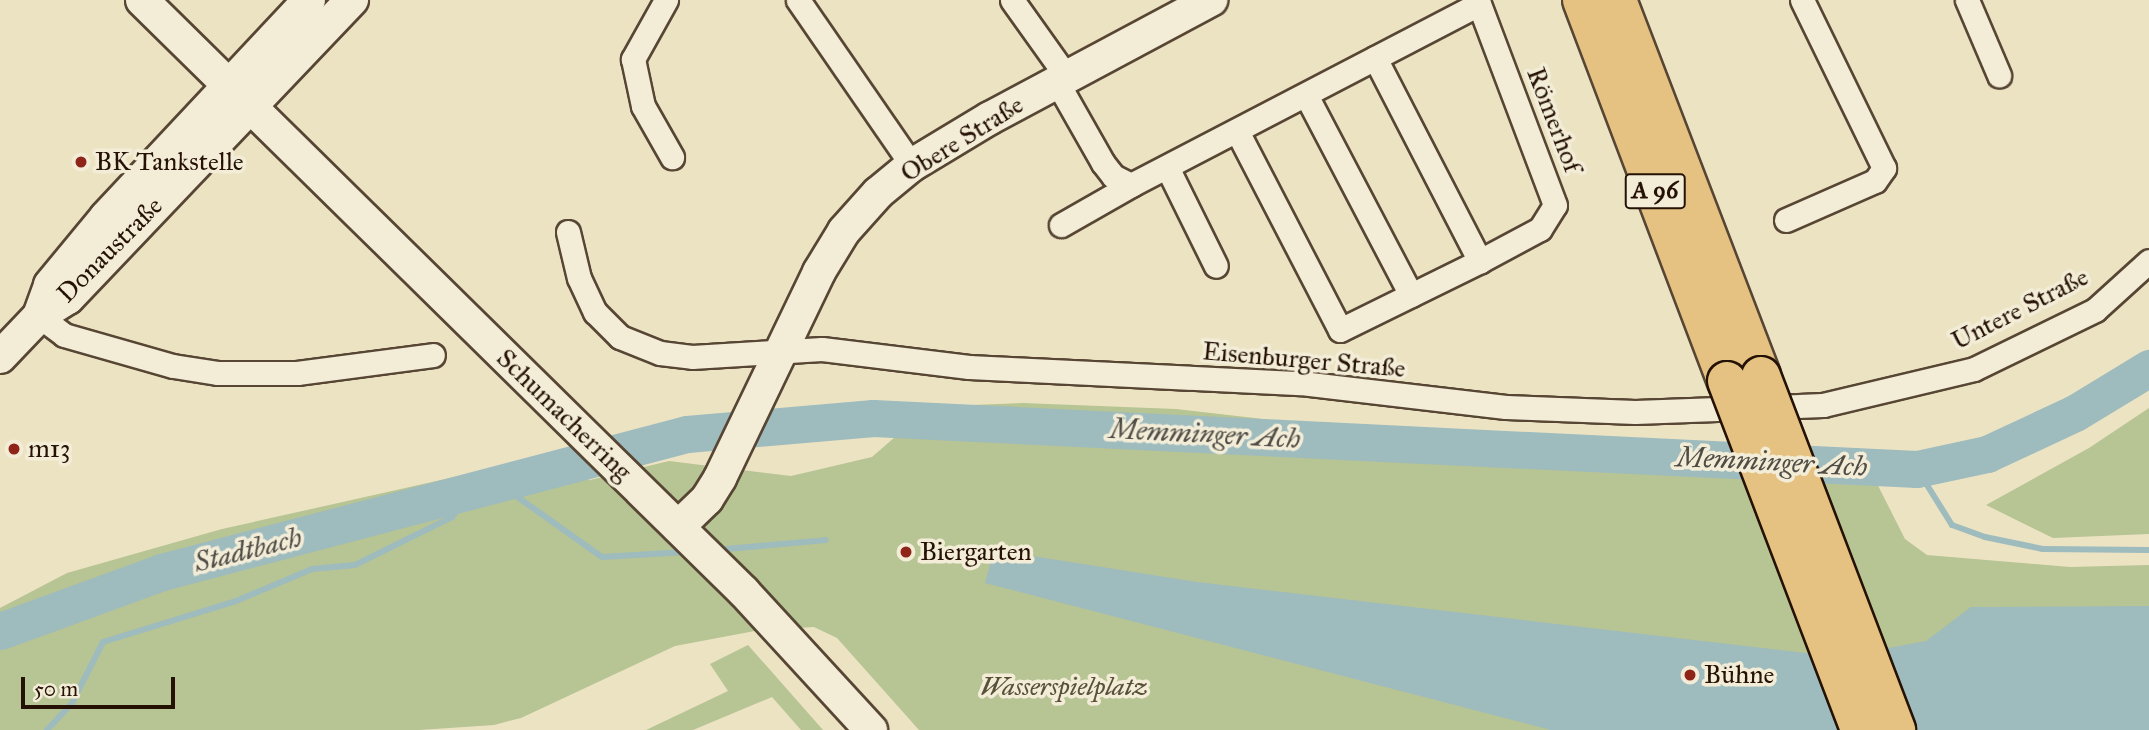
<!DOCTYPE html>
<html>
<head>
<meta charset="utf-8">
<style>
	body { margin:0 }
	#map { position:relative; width:2149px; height:730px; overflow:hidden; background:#ece3c3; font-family:"IM FELL Great Primer",serif }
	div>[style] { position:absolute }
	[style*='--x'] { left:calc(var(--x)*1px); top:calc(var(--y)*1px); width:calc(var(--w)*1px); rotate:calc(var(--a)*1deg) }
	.green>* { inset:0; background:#b7c494 }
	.water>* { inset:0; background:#9ebbbe }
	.stream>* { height:6px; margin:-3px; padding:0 3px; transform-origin:3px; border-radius:3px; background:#9ebbbe }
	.river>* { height:37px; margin:-18.5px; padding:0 18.5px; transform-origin:18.5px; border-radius:18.5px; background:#9ebbbe }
	.roads { filter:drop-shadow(2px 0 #574634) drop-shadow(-2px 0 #574634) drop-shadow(0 2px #574634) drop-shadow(0 -2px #574634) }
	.street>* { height:23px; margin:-11.5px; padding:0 11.5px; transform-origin:11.5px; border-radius:11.5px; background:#f3edd8 }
	.secondary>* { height:32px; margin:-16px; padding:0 16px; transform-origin:16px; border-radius:16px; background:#f3edd8 }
	.highway>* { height:38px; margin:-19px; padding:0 19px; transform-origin:19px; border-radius:19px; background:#e6c282 }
	.bridges { filter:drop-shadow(2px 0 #251205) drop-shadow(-2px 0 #251205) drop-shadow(0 2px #251205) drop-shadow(0 -2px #251205) }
	.highway-bridge>* { height:38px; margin:-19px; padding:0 19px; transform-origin:19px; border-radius:19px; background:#e6c282 }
	.dots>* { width:19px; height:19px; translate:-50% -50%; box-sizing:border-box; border:4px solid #f3edd8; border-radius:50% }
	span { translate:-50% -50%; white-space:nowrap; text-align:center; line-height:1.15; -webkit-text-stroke:7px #f3edd8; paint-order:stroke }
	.shield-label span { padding:2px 5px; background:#f3edd8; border:2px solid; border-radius:5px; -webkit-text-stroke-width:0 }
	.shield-label { font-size:24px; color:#251205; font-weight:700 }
	.street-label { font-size:26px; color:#251205 }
	.poi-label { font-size:26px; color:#251205 }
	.left { translate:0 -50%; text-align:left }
	.park-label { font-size:26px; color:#585037; font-style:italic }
	.water-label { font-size:28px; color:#4f4d46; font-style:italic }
	.scale { position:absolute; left:21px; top:677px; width:154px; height:32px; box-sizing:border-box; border:4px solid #251205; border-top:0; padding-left:9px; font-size:21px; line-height:24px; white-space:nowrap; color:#251205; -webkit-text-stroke:5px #f3edd8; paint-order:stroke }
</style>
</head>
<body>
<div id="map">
	<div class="green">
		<i style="clip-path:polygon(1023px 403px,1176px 409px,1613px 459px,1710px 450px,1859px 448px,1905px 539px,1927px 555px,2070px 567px,2149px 565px,2149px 730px,919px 730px,837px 638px,814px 627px,760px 630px,675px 646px,521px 718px,494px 725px,419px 730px,0 730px,0 608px,67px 573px,222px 529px,499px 467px,543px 463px,590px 480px,669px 461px,791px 476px,872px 457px,903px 430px,945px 406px)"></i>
		<i style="clip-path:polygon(2149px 408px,2149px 534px,2053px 538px,1986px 505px,2089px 448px)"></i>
		<i style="clip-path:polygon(748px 645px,823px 730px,801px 730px,772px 697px,693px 730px,646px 730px,728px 691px,710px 664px)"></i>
	</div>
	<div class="water">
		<i style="clip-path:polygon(994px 550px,1197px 582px,1840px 657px,1926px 641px,1971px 607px,2149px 606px,2149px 730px,1551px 730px,985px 583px)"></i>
	</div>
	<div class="stream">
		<i style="--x:1917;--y:469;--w:66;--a:58"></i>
		<i style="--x:1952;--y:525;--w:35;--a:20"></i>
		<i style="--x:1985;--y:537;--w:59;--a:11.7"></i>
		<i style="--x:2043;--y:549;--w:106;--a:0.5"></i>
		<i style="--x:502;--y:486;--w:123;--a:35.4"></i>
		<i style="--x:602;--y:557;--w:85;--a:-3.4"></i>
		<i style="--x:715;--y:550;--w:111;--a:-5.1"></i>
		<i style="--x:47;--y:730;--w:37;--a:-47"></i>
		<i style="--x:72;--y:703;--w:68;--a:-63.1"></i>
		<i style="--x:103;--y:642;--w:139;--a:-17.1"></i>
		<i style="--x:236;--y:601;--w:82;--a:-22.8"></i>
		<i style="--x:312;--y:569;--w:43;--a:-5.3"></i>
		<i style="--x:355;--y:565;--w:108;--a:-26.3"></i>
		<i style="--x:452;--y:517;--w:27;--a:-54"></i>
	</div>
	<div class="river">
		<i style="--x:0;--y:631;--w:172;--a:-20"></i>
		<i style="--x:162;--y:572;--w:543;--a:-14.73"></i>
		<i style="--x:687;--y:434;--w:187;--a:-4.9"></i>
		<i style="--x:873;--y:418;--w:1045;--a:2.8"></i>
		<i style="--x:1917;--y:469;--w:72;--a:-12.1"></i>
		<i style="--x:1987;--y:454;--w:97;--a:-25"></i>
		<i style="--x:2075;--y:413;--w:87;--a:-31.3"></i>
	</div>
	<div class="roads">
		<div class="street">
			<i style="--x:666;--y:0;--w:68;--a:119.2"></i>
			<i style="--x:633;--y:59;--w:48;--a:78"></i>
			<i style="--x:643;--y:106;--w:59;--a:60.4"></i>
			<i style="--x:798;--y:0;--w:201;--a:55.4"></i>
			<i style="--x:1012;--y:0;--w:95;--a:54.5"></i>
			<i style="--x:1967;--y:0;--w:82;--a:66.9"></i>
			<i style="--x:1375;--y:58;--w:229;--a:62.7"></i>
			<i style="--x:1057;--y:82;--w:93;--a:60.4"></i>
			<i style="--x:1103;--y:163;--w:16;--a:52"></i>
			<i style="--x:1113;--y:176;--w:20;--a:27"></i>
			<i style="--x:1131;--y:185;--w:392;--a:-27.5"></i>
			<i style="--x:1479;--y:4;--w:4;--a:-117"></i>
			<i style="--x:1306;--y:95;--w:226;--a:62.3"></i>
			<i style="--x:1237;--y:131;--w:224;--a:62.6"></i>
			<i style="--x:1340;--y:330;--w:156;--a:-26.2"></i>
			<i style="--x:1480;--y:261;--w:68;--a:-28.1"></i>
			<i style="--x:1540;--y:229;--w:28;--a:-58"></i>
			<i style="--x:1555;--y:205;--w:215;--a:-110.7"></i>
			<i style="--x:1167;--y:167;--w:110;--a:63.7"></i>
			<i style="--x:1786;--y:220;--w:97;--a:-23.7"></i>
			<i style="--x:1875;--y:181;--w:16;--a:-55"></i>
			<i style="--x:1884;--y:168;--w:187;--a:-116"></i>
			<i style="--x:1061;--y:225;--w:81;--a:-29.7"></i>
			<i style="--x:568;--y:232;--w:47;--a:76.6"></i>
			<i style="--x:579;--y:278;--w:38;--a:65"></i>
			<i style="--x:595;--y:312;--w:35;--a:45"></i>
			<i style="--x:620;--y:337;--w:43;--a:21.8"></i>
			<i style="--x:660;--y:353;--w:32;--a:7"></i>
			<i style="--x:692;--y:357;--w:130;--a:-3.5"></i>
			<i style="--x:822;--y:349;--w:148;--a:7"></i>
			<i style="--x:969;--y:367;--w:332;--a:2.8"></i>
			<i style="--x:1301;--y:383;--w:206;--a:6.7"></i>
			<i style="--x:1506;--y:407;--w:129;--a:2.2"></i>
			<i style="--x:1635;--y:412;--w:188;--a:-2.1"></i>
			<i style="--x:1823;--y:405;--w:155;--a:-13.4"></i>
			<i style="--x:1974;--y:369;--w:135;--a:-26"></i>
			<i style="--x:2095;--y:310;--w:73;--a:-42.2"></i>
			<i style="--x:39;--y:316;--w:31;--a:37"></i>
			<i style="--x:64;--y:335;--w:113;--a:15.9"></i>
			<i style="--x:173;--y:366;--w:46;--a:8.8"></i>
			<i style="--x:218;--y:373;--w:79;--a:0"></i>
			<i style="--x:297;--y:373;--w:137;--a:-7.5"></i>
		</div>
		<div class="secondary">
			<i style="--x:142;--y:0;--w:844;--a:44.52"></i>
			<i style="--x:744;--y:592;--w:188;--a:47.4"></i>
			<i style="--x:39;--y:316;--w:33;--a:-70"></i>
			<i style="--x:50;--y:285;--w:88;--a:-50.5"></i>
			<i style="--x:106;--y:217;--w:297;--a:-46.9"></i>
			<i style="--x:0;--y:357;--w:57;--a:-46.4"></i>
			<i style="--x:39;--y:316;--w:34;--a:-32"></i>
			<i style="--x:68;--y:298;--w:412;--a:-46.4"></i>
			<i style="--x:678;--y:527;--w:40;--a:-44"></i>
			<i style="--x:707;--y:499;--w:25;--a:-58"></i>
			<i style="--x:720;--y:478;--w:229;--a:-64.3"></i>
			<i style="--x:819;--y:272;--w:48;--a:-58.6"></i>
			<i style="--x:844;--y:231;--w:51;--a:-48.2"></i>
			<i style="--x:878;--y:193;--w:44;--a:-39.5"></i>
			<i style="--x:912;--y:165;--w:91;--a:-31.1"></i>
			<i style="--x:990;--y:118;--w:251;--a:-28.1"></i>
		</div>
		<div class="highway">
			<i style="--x:1582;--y:0;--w:408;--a:69.2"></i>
			<i style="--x:1617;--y:0;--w:403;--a:69"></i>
		</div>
	</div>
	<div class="bridges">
		<div class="highway-bridge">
			<i style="--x:1761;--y:376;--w:379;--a:69.1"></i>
			<i style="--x:1727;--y:381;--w:373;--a:69.1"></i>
		</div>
	</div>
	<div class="dots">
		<i style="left:81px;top:162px;background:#8f2418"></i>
		<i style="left:14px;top:449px;background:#8f2418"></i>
		<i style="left:906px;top:552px;background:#8f2418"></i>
		<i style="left:1690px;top:675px;background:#8f2418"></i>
	</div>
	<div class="shield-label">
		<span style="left:1655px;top:191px">A 96</span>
	</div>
	<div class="street-label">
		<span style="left:1554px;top:120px;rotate:69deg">Römerhof</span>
		<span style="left:962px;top:139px;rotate:-32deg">Obere Straße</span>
		<span style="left:110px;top:250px;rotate:-45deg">Donaustraße</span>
		<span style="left:2020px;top:309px;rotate:-27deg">Untere Straße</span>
		<span style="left:1304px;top:360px;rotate:5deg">Eisenburger Straße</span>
		<span style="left:564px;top:415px;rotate:44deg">Schumacherring</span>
	</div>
	<div class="poi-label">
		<span class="left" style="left:95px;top:162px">BK Tankstelle</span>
		<span class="left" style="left:28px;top:449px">m13</span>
		<span class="left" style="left:920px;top:552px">Biergarten</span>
		<span class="left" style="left:1704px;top:675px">Bühne</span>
	</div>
	<div class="park-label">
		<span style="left:1064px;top:687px">Wasserspielplatz</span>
	</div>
	<div class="water-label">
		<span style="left:1205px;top:434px;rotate:3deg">Memminger Ach</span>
		<span style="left:1772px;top:462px;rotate:3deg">Memminger Ach</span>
		<span style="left:248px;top:550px;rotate:-14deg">Stadtbach</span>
	</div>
	<div class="scale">50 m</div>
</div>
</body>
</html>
